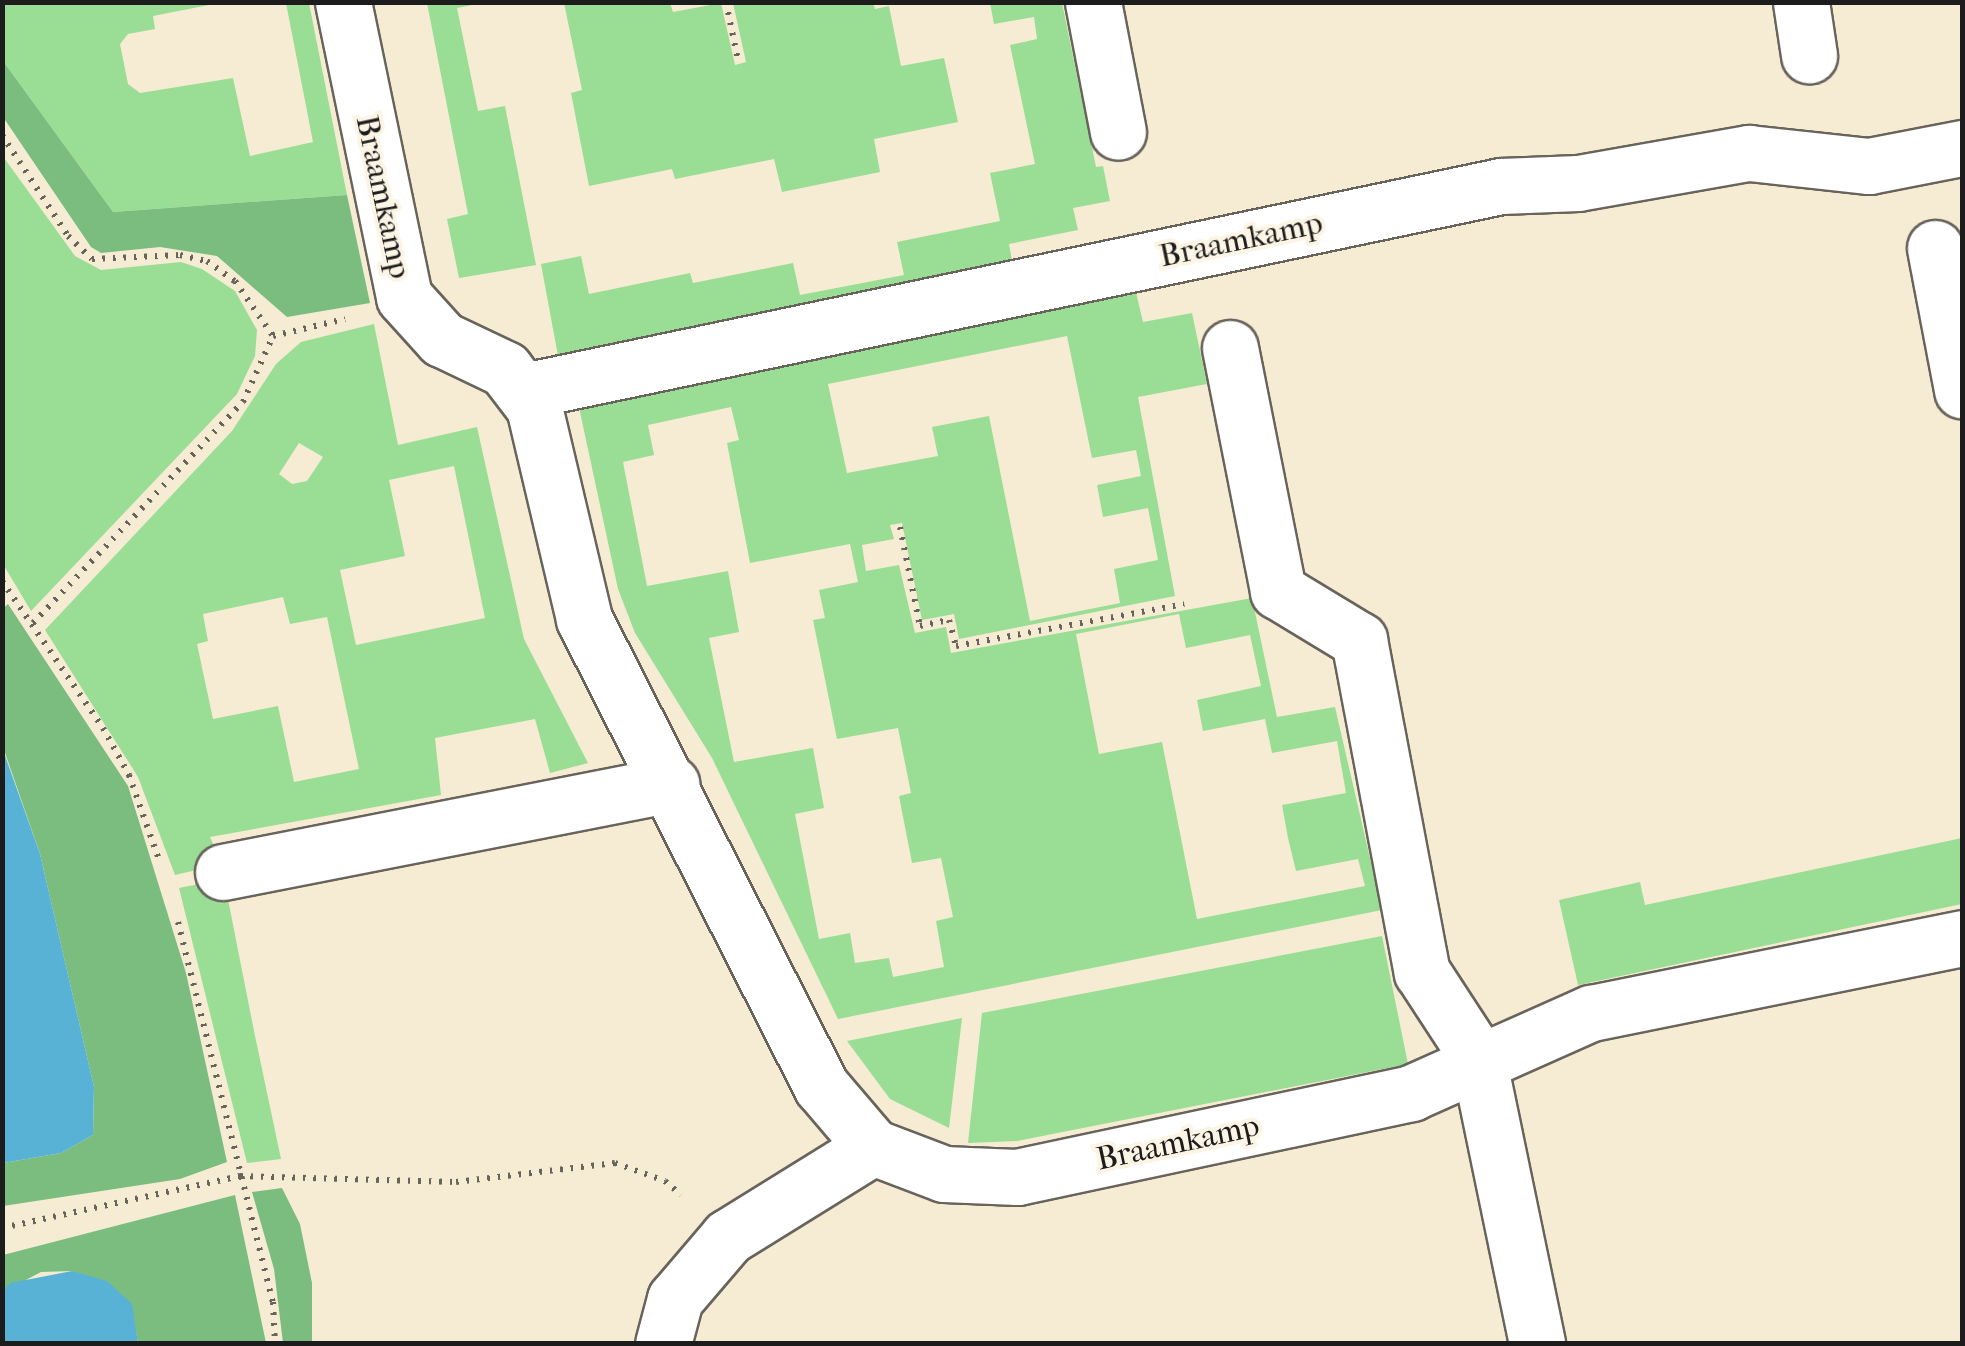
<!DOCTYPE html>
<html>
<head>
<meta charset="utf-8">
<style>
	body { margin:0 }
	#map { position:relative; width:1965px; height:1346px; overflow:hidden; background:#f6ebd3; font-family:"IM FELL French Canon",serif }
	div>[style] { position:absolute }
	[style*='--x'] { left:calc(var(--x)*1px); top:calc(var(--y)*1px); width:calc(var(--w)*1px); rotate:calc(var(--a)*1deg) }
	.green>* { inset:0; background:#9ade96 }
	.forest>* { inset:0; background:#7bbd7f }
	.water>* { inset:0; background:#57b2d5 }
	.path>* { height:6px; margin-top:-3px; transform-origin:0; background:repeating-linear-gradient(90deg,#68645c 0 2.5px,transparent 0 10.5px) }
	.roads { filter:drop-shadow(2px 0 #68645c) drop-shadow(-2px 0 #68645c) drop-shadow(0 2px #68645c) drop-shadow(0 -2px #68645c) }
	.street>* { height:55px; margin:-27.5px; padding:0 27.5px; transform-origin:27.5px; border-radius:27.5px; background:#fff }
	span { translate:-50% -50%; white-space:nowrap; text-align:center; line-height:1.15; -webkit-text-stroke:8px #fcf5e5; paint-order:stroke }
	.street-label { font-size:32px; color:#1c1c1c }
	.frame { position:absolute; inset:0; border:5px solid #1c1c1c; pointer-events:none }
</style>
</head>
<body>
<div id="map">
	<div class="green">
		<i style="clip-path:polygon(2px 3px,219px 3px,153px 16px,155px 29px,128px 34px,120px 44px,128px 84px,140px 93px,233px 78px,250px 156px,313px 142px,286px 3px,309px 3px,347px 195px,113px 212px,3px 61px)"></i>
		<i style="clip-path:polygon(427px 3px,482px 3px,457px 8px,478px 111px,505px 106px,536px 265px,459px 278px,447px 219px,468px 214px)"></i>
		<i style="clip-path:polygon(873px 3px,875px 9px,889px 6px,901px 66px,944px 58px,958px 122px,874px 139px,880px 172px,782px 192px,774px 159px,675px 179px,672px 169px,589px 186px,571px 93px,582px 90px,564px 3px,670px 3px,673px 12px,721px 3px,735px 65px,746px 62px,733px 3px)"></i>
		<i style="clip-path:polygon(990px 3px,1062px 3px,1096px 167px,1103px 166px,1110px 201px,1073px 208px,1078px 230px,1009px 244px,1015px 277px,558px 356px,541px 264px,581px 256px,589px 294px,690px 273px,693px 283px,793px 263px,800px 295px,904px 275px,897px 242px,1000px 221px,990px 173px,1035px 164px,1010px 45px,1037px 39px,1034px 17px,994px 24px)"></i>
		<i style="clip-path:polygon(2px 155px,75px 256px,101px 270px,181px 262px,202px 269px,235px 291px,257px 330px,255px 356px,237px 394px,31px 611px,3px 564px)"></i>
		<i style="clip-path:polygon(evenodd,1135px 288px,1143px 322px,1192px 313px,1207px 384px,1138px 397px,1175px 596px,959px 639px,954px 614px,922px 620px,902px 523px,890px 525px,894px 539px,862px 545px,866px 571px,899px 565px,915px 633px,946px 627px,951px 653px,1252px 598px,1277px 717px,1335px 707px,1382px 910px,838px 1019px,712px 758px,635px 633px,618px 589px,577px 398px,1135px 288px,1067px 336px,1092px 458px,1136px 450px,1141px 476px,1097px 485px,1103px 517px,1148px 508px,1158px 560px,1114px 569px,1120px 603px,1030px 621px,989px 416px,932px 427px,938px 456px,847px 473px,828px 384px,1067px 336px,1135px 288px,731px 407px,739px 440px,727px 443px,750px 563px,850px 544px,858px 582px,819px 590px,825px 618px,813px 620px,837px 739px,898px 728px,911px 793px,899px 796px,912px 863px,941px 858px,953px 917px,936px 921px,944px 967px,893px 977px,889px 958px,855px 963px,850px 933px,819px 939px,795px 814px,824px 808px,813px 748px,734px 762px,709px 638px,739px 632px,728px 571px,647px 586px,623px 462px,654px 455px,648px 425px,731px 407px,1135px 288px,1179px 614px,1186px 648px,1250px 635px,1261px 686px,1197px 700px,1203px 731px,1265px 719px,1272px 753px,1337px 741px,1346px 793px,1282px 805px,1288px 838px,1296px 871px,1358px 859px,1365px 886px,1197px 919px,1162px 742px,1099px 754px,1076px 634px,1179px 614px)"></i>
		<i style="clip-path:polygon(evenodd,374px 324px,398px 445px,477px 427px,524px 639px,588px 763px,550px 773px,535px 719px,435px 738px,441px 795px,210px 837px,222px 864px,175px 875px,138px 777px,45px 630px,232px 431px,276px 364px,301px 342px,374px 324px,299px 443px,323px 457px,307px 481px,292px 484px,279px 474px,299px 443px,374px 324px,454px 466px,485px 618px,356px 645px,340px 570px,405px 556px,389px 480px,454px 466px,374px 324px,283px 597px,290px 624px,327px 617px,359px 769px,294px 782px,278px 706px,213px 719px,197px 644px,208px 641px,203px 614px,283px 597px)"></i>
		<i style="clip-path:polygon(1962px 838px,1962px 904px,1578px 985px,1559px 900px,1640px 882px,1645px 905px)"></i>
		<i style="clip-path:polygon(224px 879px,254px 1031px,281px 1159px,247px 1163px,179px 888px)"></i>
		<i style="clip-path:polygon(1382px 936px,1408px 1064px,1017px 1141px,968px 1143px,982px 1013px)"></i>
		<i style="clip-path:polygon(962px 1018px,949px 1128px,890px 1099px,847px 1041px)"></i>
	</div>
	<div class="forest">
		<i style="clip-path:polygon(3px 61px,113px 212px,347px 195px,370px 303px,287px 317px,217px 256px,160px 247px,101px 253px,91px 247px,3px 117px)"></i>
		<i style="clip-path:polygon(8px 604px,128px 786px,186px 973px,227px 1162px,180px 1179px,3px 1206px,3px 1163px,61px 1153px,93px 1135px,94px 1087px,40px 854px,3px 747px,2px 609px)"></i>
		<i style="clip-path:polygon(282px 1188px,300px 1224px,312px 1283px,312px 1343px,283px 1343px,274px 1269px,252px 1192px)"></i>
		<i style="clip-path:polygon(235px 1195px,266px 1343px,138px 1343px,131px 1304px,72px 1271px,41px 1272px,3px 1292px,3px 1255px)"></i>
	</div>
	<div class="water">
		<i style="clip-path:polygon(2px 747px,40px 854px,94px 1087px,93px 1135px,61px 1153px,3px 1163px)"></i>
		<i style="clip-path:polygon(72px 1271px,107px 1281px,132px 1304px,138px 1343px,3px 1343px,3px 1292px,10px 1283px)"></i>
	</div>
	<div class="path">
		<i style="--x:726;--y:2;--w:59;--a:78.3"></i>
		<i style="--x:2;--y:135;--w:121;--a:56.8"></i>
		<i style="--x:68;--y:236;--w:33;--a:44"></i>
		<i style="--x:92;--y:259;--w:88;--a:-2.6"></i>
		<i style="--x:180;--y:255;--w:28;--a:13"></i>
		<i style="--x:207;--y:261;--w:34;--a:36"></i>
		<i style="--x:235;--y:281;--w:67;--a:55.4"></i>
		<i style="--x:273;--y:336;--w:74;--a:-13.3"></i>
		<i style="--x:900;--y:527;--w:101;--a:78.6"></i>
		<i style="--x:920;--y:626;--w:30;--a:-12"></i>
		<i style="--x:949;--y:620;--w:27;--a:75"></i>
		<i style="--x:956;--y:646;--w:232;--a:-10.4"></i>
		<i style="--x:2;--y:581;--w:178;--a:55.5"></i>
		<i style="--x:103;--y:728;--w:54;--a:61"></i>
		<i style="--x:129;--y:775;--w:87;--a:70.5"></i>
		<i style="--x:33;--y:623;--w:305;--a:-46.5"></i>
		<i style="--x:243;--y:402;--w:72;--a:-65.6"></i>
		<i style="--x:178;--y:922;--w:392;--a:76"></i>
		<i style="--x:273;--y:1302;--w:42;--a:87.3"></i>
		<i style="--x:2;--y:1228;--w:244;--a:-12.3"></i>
		<i style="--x:240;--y:1176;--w:216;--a:1.6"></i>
		<i style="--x:456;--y:1182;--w:160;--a:-6.8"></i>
		<i style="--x:615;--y:1163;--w:53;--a:19.8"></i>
		<i style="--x:665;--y:1181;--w:21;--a:41"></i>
	</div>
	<div class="roads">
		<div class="street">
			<i style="--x:343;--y:2;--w:301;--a:78.3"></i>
			<i style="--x:404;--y:297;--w:57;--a:47.9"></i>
			<i style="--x:442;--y:339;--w:70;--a:25.5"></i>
			<i style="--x:505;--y:369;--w:48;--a:52.7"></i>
			<i style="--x:534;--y:407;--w:218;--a:76.7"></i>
			<i style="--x:584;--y:619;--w:524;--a:63.09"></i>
			<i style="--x:821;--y:1086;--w:80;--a:49.6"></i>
			<i style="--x:873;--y:1147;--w:76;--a:20.8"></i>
			<i style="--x:944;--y:1174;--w:73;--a:2.4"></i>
			<i style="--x:1017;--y:1177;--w:403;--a:-12"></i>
			<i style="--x:1411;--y:1093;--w:197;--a:-24"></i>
			<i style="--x:1591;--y:1013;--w:379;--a:-11.4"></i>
			<i style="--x:1093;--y:2;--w:132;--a:79.1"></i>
			<i style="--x:1801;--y:2;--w:54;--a:81.4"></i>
			<i style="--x:1935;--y:248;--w:145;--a:79.2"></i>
			<i style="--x:1230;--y:348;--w:248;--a:78.8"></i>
			<i style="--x:1278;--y:591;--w:95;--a:31.2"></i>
			<i style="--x:1359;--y:640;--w:338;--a:79.3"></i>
			<i style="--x:1422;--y:972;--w:103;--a:56.9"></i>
			<i style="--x:1478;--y:1058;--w:292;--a:78.3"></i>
			<i style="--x:524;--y:391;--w:998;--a:-11.85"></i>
			<i style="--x:1501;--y:186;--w:77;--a:-2.2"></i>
			<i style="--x:1578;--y:183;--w:174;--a:-10"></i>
			<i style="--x:1749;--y:153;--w:121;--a:6.2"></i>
			<i style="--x:1869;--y:166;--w:95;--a:-11"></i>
			<i style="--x:223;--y:872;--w:457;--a:-11.1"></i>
			<i style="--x:663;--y:1344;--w:47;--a:-75.1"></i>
			<i style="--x:675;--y:1299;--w:82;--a:-49.5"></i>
			<i style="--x:728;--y:1237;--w:171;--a:-31.8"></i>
		</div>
	</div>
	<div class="street-label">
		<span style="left:383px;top:197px;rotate:78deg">Braamkamp</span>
		<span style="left:1241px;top:240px;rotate:-12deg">Braamkamp</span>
		<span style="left:1178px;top:1143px;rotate:-12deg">Braamkamp</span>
	</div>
	<div class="frame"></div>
</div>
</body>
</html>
